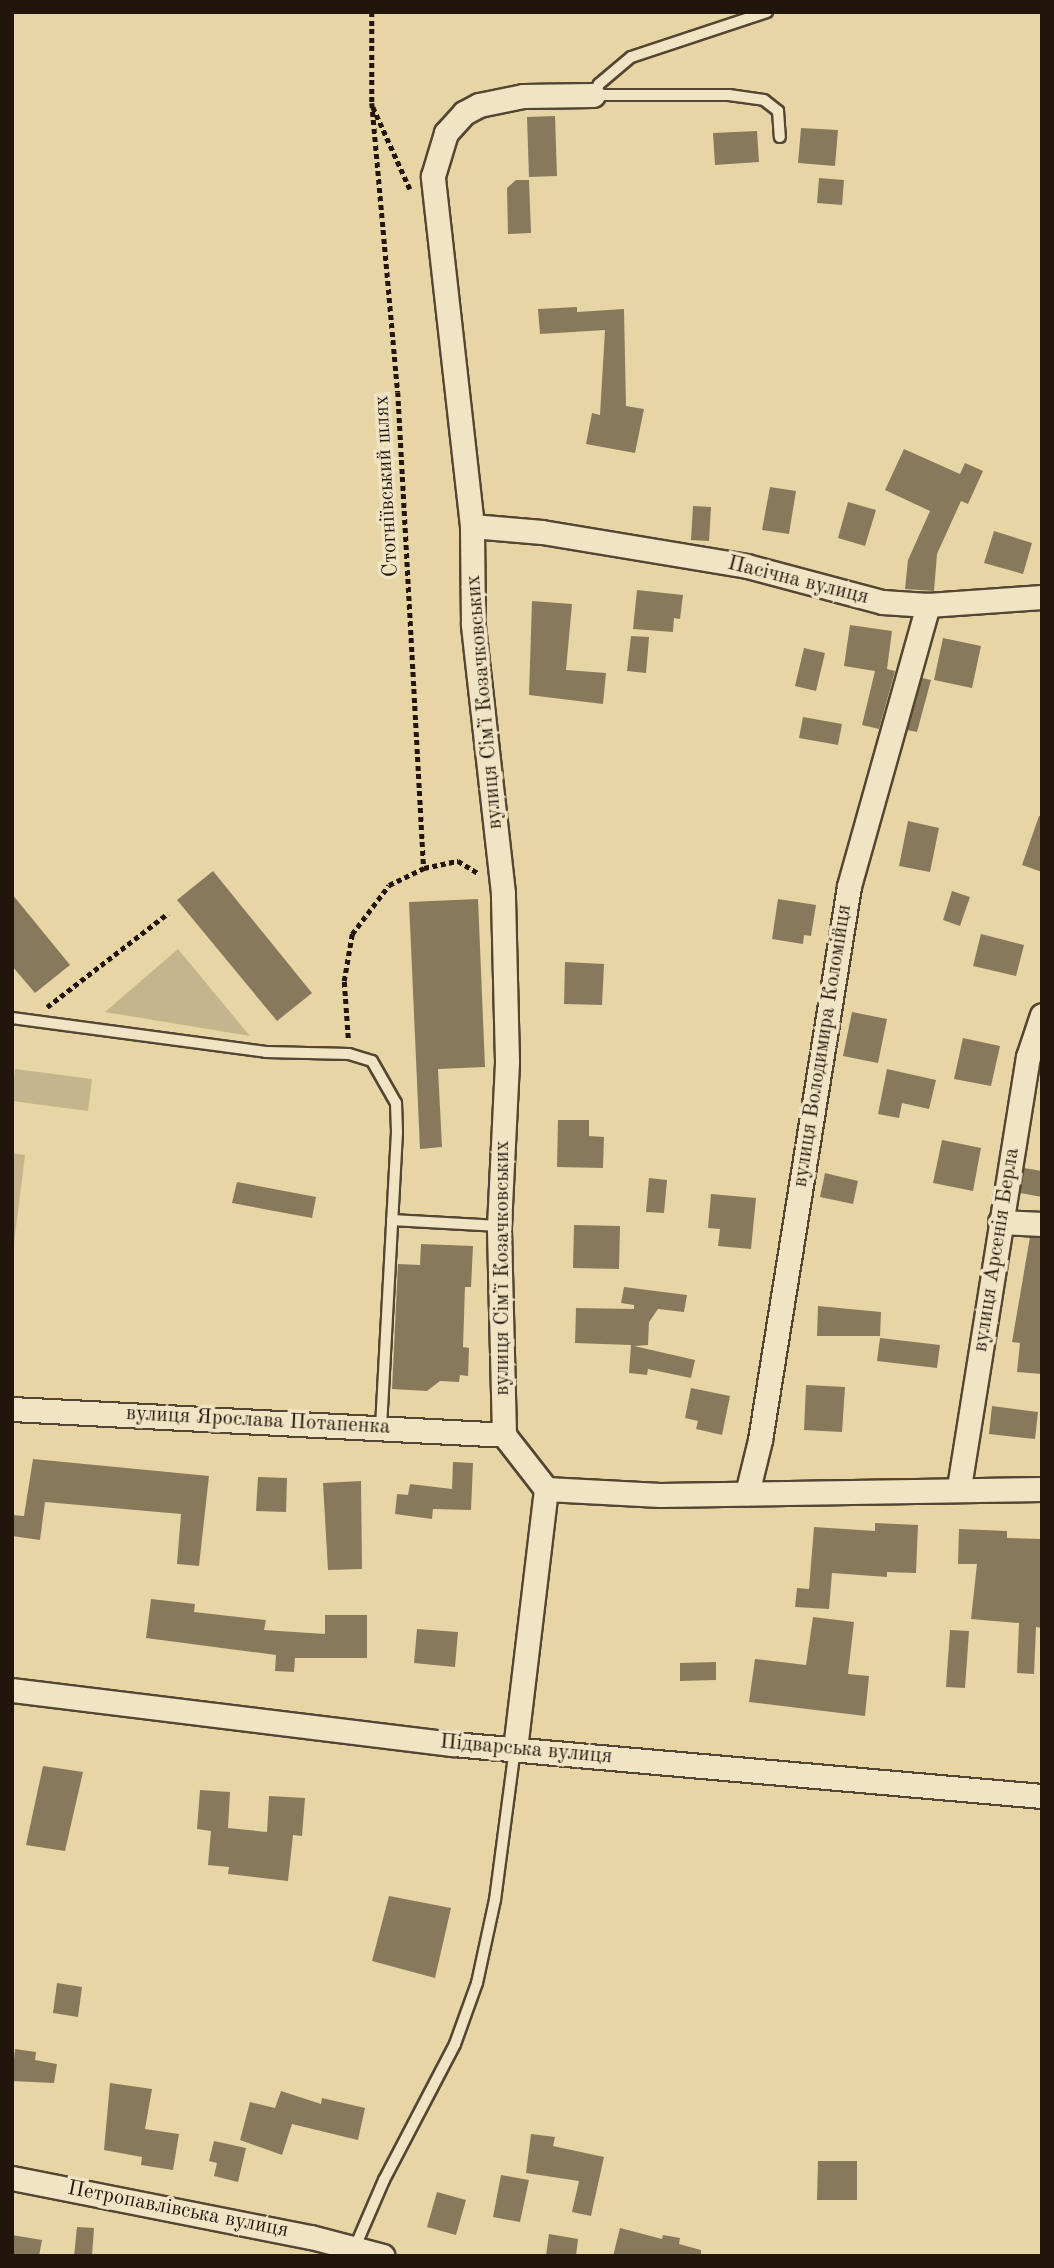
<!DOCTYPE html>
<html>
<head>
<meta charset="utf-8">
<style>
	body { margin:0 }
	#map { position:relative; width:1054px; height:2268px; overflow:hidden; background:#e8d5a6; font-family:"Old Standard TT",serif }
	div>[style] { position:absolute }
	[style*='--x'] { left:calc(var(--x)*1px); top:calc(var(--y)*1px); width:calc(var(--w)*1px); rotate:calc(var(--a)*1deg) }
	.green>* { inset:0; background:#c6b58c }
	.building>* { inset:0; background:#89795c }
	.path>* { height:4.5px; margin-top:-2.25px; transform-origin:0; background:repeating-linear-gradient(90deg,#22160c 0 5px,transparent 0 8.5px) }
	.roads { filter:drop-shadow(2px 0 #544632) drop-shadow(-2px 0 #544632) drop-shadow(0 2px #544632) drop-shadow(0 -2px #544632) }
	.service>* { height:10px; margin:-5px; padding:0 5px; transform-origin:5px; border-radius:5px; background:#f0e4c5 }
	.minor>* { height:23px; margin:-11.5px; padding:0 11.5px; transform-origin:11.5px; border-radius:11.5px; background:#f0e4c5 }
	span { translate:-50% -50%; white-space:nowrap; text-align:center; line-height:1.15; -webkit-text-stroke:7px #f0e4c5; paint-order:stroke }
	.street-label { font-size:21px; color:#22160c }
	.frame { position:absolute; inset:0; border:14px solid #22160c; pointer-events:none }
</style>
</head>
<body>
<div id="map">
	<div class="green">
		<i style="clip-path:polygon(178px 949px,250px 1036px,105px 1012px)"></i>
		<i style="clip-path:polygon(15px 1069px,92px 1079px,88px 1111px,12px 1101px)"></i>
		<i style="clip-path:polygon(12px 1153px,25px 1155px,12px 1259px)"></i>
	</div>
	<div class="building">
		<i style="clip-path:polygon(555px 116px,557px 176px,529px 177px,527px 117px)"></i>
		<i style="clip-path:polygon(801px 128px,838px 130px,835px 166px,798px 163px)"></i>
		<i style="clip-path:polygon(757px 131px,759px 162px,715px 165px,713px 133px)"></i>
		<i style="clip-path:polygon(819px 178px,844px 180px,842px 205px,817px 203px)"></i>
		<i style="clip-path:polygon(516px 180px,529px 180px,531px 233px,508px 234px,507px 188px)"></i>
		<i style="clip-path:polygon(577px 307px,577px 312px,624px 309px,626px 406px,644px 409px,635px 453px,586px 444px,592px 413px,600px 415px,605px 330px,540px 334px,538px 309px)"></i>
		<i style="clip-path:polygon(904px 449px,960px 474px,965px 463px,983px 471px,968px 504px,961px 501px,937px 554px,934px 591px,905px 589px,908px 560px,930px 511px,885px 490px)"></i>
		<i style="clip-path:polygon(770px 487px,796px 491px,789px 534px,762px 530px)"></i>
		<i style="clip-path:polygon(848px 502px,876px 510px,865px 546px,838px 538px)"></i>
		<i style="clip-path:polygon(693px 506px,711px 507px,709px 541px,691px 540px)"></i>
		<i style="clip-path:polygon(994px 531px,1032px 543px,1023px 574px,984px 563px)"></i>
		<i style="clip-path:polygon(637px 590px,683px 595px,680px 619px,674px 618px,673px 632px,633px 629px)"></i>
		<i style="clip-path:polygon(532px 601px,572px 604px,566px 670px,606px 673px,603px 704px,529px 695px)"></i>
		<i style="clip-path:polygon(850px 625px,892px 631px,887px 669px,895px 671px,879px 729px,862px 725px,875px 671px,844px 666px)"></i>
		<i style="clip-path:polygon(631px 636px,649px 637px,646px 673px,627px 671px)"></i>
		<i style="clip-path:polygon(943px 638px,981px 646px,972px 688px,934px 680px)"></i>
		<i style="clip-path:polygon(804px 648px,825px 653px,816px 691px,795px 686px)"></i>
		<i style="clip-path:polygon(922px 678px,931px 680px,917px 732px,907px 730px)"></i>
		<i style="clip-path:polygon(803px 717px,842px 724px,838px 745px,799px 738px)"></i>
		<i style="clip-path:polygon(1039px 816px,1042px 816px,1042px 872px,1022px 865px)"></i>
		<i style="clip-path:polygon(908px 821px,939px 828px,930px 872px,899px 866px)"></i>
		<i style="clip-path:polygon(213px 871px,312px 993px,277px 1021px,177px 900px)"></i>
		<i style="clip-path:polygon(952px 891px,970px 897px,960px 926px,943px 920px)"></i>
		<i style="clip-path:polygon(12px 894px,70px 965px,35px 993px,12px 966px)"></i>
		<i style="clip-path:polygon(478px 899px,485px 1067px,438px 1069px,442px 1147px,420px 1149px,409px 902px)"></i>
		<i style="clip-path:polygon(778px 899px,816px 905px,811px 936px,804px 935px,803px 944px,772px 939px)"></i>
		<i style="clip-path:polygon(981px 934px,1024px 945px,1016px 976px,973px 966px)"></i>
		<i style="clip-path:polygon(565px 962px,604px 964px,602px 1005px,564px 1004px)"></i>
		<i style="clip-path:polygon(852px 1012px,887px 1019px,878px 1063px,843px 1056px)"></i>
		<i style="clip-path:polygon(963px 1038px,1000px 1046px,991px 1086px,954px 1079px)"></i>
		<i style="clip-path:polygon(887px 1069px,936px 1080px,929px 1109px,902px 1103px,899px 1118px,878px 1114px)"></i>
		<i style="clip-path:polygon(558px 1120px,589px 1120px,589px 1136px,604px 1137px,603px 1168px,557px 1167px)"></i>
		<i style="clip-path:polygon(942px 1140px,981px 1148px,973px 1191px,933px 1183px)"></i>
		<i style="clip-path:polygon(1024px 1168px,1042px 1171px,1042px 1197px,1020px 1193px)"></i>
		<i style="clip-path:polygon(825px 1173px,858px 1181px,853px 1204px,820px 1197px)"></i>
		<i style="clip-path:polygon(649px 1178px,667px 1180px,664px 1213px,646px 1212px)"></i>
		<i style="clip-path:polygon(237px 1182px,316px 1197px,312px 1218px,232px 1203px)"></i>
		<i style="clip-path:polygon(711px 1194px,756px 1198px,751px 1249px,718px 1246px,720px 1229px,708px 1228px)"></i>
		<i style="clip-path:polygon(574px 1225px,620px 1226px,619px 1269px,573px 1268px)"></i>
		<i style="clip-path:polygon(1030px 1237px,1042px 1238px,1042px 1374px,1017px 1372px,1020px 1343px,1012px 1342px)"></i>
		<i style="clip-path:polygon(421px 1244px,473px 1246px,471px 1287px,465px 1287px,463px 1347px,469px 1348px,468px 1376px,460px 1375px,459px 1382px,440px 1381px,427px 1391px,392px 1389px,398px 1264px,420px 1265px)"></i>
		<i style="clip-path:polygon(624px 1287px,687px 1295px,684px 1312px,658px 1309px,649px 1322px,648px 1345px,634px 1346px,695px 1360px,691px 1378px,648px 1369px,647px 1375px,629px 1373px,631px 1345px,575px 1343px,576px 1308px,634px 1309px,634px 1305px,621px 1303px)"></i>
		<i style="clip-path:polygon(818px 1306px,881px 1312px,880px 1336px,817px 1336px)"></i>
		<i style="clip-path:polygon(880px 1338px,940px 1345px,937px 1368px,877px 1361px)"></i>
		<i style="clip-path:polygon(806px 1385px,845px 1387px,842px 1432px,804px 1430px)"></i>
		<i style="clip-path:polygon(691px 1388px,730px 1396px,722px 1435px,696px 1429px,698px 1421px,685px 1418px)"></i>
		<i style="clip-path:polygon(992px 1406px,1038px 1412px,1035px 1439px,989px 1434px)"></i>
		<i style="clip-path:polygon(33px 1459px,209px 1476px,199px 1566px,177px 1564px,181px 1514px,45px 1502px,40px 1540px,12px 1536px,12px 1515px,24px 1516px)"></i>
		<i style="clip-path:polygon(453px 1462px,473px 1463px,471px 1510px,433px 1509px,432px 1519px,395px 1514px,397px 1494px,408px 1495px,410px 1484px,452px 1489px)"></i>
		<i style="clip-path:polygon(258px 1477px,287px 1478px,286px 1512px,256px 1511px)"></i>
		<i style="clip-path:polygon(361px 1481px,362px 1569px,328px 1570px,323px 1483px)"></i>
		<i style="clip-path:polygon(875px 1523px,918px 1525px,916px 1573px,887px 1572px,887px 1577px,832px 1573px,829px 1609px,795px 1607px,797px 1588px,809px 1589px,814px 1527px,875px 1531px)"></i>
		<i style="clip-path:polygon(959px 1529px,1007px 1531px,1007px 1538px,1042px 1539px,1042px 1628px,1036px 1627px,1034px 1674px,1017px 1673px,1019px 1623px,971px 1619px,977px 1564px,958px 1564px)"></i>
		<i style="clip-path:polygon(151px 1599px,195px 1604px,194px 1612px,266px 1620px,264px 1630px,325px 1634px,325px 1615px,367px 1615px,367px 1658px,295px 1658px,294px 1672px,275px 1671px,276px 1655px,146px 1638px)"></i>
		<i style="clip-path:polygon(813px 1617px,854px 1622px,848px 1674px,869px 1676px,865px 1716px,749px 1702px,755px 1659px,806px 1665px)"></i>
		<i style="clip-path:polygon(417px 1629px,458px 1632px,455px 1667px,414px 1663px)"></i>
		<i style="clip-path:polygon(950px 1630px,969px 1631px,965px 1688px,946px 1687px)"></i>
		<i style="clip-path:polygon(716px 1662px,716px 1680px,680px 1681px,680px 1663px)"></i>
		<i style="clip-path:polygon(43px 1766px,83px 1772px,65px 1851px,26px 1845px)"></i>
		<i style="clip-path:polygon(200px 1790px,230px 1792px,228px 1828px,267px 1832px,269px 1796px,305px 1798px,302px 1836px,293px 1835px,288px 1881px,228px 1874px,229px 1867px,208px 1865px,211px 1831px,197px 1829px)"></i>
		<i style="clip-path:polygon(389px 1896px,451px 1908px,435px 1978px,372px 1961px)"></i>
		<i style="clip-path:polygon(57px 1983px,82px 1987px,78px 2017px,53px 2013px)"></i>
		<i style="clip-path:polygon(15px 2049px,36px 2052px,35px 2060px,57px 2064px,54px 2083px,12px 2081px)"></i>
		<i style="clip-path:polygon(110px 2083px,152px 2089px,145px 2129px,179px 2134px,173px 2170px,141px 2165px,142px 2157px,104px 2150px)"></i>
		<i style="clip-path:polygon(281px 2091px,321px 2104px,322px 2098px,365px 2108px,358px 2140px,292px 2124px,282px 2155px,240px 2140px,250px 2102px,275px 2108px)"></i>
		<i style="clip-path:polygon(531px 2134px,555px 2137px,553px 2146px,604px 2157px,591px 2216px,572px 2212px,579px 2181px,526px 2173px)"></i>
		<i style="clip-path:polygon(214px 2141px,246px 2148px,238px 2182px,214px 2176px,217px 2163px,209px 2161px)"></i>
		<i style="clip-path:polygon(818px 2161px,857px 2161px,857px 2200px,817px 2200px)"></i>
		<i style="clip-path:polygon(501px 2175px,529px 2180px,520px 2222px,493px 2217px)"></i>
		<i style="clip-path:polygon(437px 2192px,466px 2200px,456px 2235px,427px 2227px)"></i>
		<i style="clip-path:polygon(77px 2227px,94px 2228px,92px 2256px,74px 2256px)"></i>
		<i style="clip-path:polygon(620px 2228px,662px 2239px,663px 2235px,680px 2238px,679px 2244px,701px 2250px,701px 2256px,613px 2256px)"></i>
		<i style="clip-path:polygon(549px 2234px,578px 2239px,576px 2256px,546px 2256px)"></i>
		<i style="clip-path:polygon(12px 2235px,42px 2240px,39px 2256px,12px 2256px)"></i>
	</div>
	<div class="path">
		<i style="--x:372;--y:12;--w:91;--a:90"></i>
		<i style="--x:372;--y:103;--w:290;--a:84.9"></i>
		<i style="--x:398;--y:392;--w:477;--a:86.9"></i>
		<i style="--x:424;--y:868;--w:35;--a:-12"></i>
		<i style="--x:458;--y:861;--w:23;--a:31"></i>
		<i style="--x:373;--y:107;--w:90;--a:65.7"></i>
		<i style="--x:47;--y:1007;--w:153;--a:-37.8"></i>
		<i style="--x:348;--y:1038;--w:57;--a:-94"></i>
		<i style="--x:344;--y:981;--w:48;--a:-80.3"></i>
		<i style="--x:352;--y:934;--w:61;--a:-52.9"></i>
		<i style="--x:389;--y:885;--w:39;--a:-26"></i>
	</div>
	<div class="roads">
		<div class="service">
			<i style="--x:767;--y:12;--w:143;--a:161.7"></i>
			<i style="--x:631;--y:57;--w:42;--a:139.8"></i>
			<i style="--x:599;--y:84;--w:13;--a:119"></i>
			<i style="--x:593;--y:95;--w:136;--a:0"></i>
			<i style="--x:729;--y:95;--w:35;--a:8"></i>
			<i style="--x:764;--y:100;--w:18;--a:38"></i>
			<i style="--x:778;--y:111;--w:26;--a:86"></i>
			<i style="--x:12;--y:1018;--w:256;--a:7.6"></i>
			<i style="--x:266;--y:1052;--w:83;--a:1.4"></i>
			<i style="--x:349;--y:1054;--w:24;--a:17"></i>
			<i style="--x:372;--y:1061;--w:48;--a:60.3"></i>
			<i style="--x:396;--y:1103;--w:29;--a:88"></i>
			<i style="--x:397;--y:1132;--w:296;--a:93.1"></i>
			<i style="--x:392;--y:1220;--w:107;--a:3.2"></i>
			<i style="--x:355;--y:2247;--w:73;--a:-66.6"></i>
			<i style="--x:384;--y:2180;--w:153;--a:-62.4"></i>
			<i style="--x:455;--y:2044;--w:65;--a:-70.2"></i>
			<i style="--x:477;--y:1983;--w:85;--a:-77.8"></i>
			<i style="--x:495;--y:1900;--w:152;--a:-82.5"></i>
		</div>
		<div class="minor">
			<i style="--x:472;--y:526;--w:70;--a:4.9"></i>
			<i style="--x:542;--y:532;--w:208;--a:9.4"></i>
			<i style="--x:747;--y:566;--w:140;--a:14.9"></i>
			<i style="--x:882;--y:602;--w:46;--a:3.7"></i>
			<i style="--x:928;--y:605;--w:114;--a:-4"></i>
			<i style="--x:1000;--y:1222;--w:42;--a:2.7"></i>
			<i style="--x:12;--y:1409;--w:493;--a:3"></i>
			<i style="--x:504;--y:1435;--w:209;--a:-91.4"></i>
			<i style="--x:499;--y:1226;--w:165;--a:-87.2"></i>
			<i style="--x:507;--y:1061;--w:168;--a:-91.4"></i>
			<i style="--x:503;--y:893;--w:271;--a:-96.4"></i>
			<i style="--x:473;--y:624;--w:98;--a:-90.6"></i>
			<i style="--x:472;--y:526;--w:352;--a:-96.4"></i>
			<i style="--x:433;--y:176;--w:45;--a:-73.2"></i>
			<i style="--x:446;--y:133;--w:27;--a:-48"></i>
			<i style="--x:464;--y:113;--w:17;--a:-28"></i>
			<i style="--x:479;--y:105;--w:45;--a:-11.6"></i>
			<i style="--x:523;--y:96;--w:70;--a:-0.8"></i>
			<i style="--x:504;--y:1435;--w:68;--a:52.1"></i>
			<i style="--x:546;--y:1489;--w:262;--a:96.8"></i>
			<i style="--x:959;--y:1487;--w:436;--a:-80.9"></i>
			<i style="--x:1028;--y:1057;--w:44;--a:-71.6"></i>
			<i style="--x:546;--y:1489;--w:114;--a:3"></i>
			<i style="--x:660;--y:1495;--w:382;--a:-0.9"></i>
			<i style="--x:747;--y:1493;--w:55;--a:-76.2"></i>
			<i style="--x:760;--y:1440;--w:561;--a:-80.87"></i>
			<i style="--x:849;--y:886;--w:292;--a:-74.3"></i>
			<i style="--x:12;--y:1690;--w:444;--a:7"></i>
			<i style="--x:453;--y:1744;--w:591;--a:5.05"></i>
			<i style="--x:12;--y:2178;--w:305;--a:11.2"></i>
			<i style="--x:311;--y:2237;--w:74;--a:14.8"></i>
		</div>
	</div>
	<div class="street-label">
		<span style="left:387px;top:486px;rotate:-93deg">Стогніївський шлях</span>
		<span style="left:798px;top:581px;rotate:14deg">Пасічна вулиця</span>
		<span style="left:485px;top:702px;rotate:-95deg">вулиця Сімʼї Козачковських</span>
		<span style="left:823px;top:1046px;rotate:-81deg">вулиця Володимира Коломійця</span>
		<span style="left:997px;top:1250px;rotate:-81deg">вулиця Арсенія Берла</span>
		<span style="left:503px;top:1268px;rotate:-90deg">вулиця Сімʼї Козачковських</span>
		<span style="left:258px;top:1421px;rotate:3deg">вулиця Ярослава Потапенка</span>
		<span style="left:526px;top:1750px;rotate:5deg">Підварська вулиця</span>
		<span style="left:178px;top:2210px;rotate:11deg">Петропавлівська вулиця</span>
	</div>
	<div class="frame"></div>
</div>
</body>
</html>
